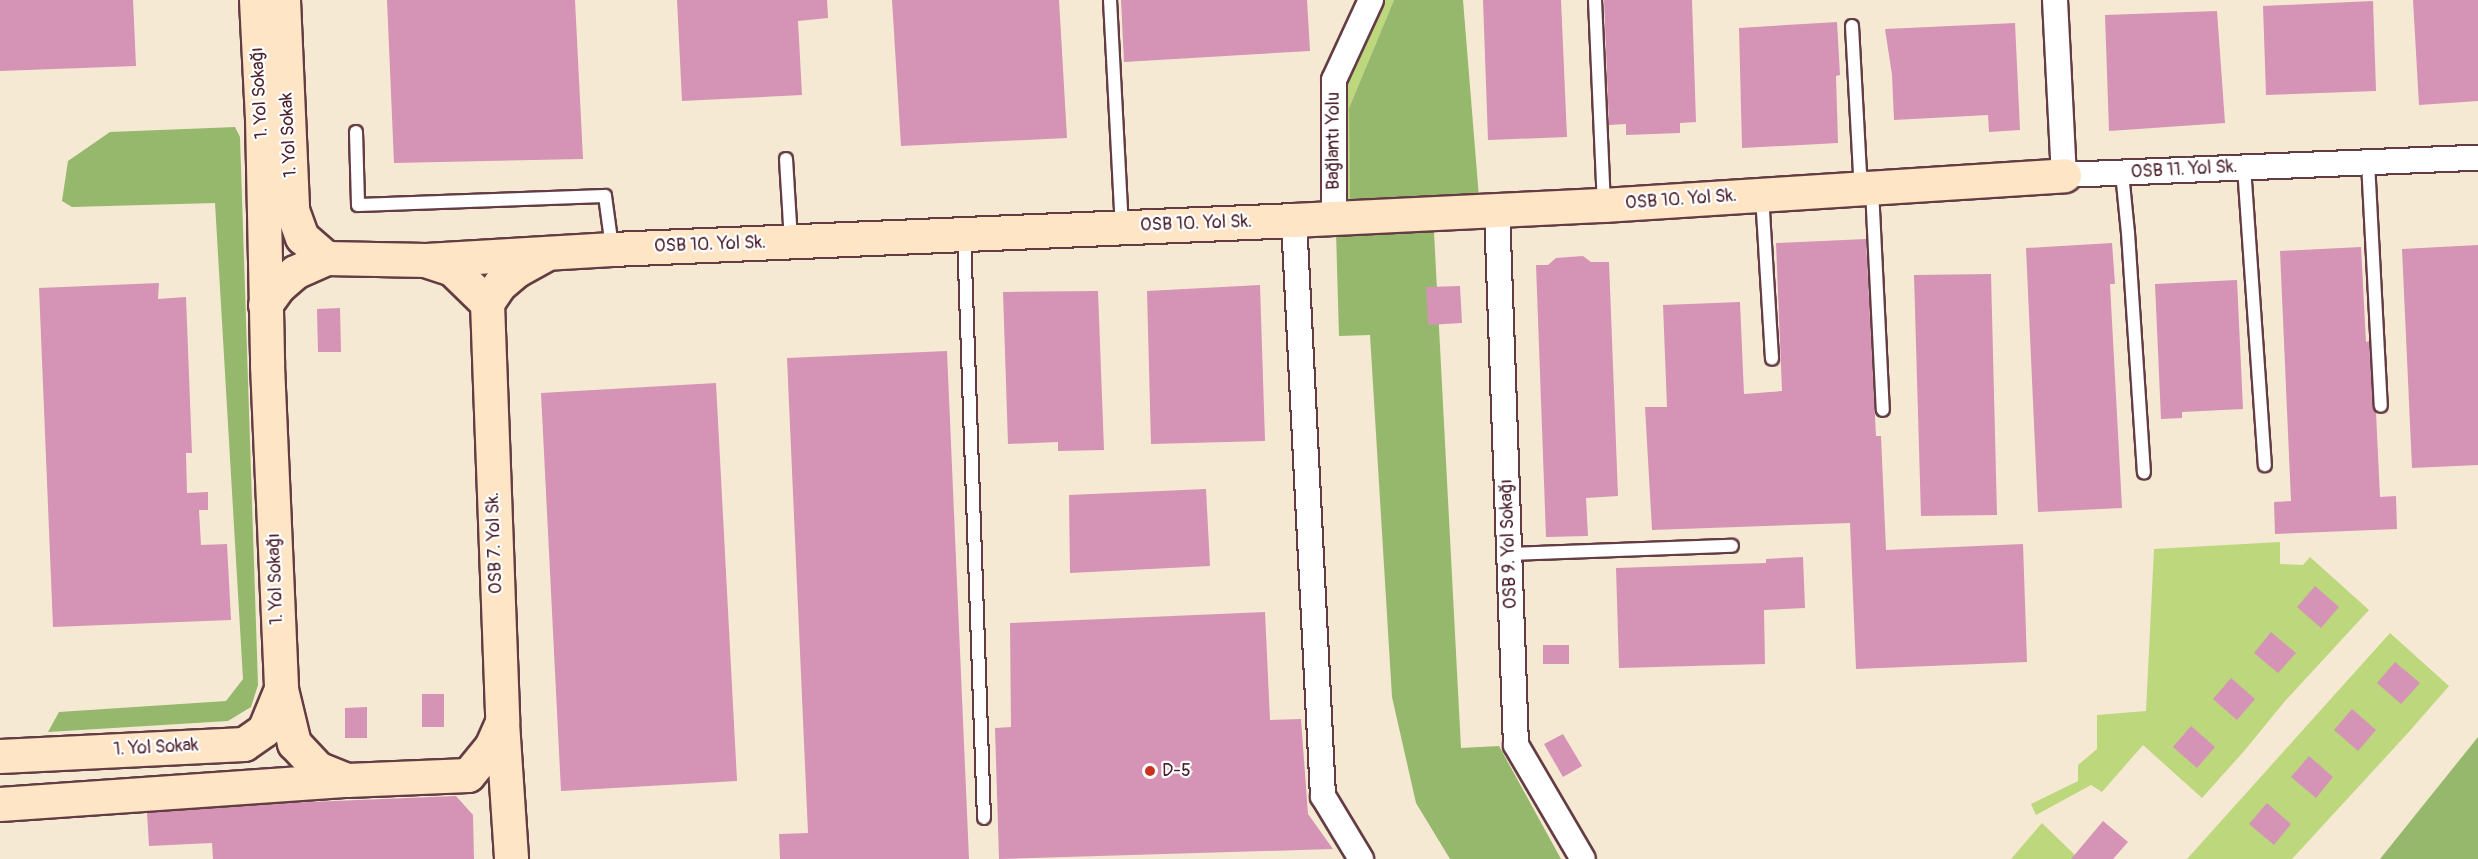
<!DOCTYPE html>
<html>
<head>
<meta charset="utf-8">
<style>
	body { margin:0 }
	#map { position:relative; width:2478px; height:859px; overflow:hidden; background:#f6e9d4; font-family:Pangolin,sans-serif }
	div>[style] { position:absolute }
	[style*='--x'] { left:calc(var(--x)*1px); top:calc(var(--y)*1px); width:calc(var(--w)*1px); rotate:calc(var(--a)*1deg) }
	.green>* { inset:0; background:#bdd77d }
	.forest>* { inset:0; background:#96b86c }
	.building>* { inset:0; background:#d593b5 }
	.roads { filter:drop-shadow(2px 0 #643d44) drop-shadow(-2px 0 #643d44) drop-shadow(0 2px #643d44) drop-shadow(0 -2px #643d44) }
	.lane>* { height:12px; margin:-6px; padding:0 6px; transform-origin:6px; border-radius:6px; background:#fff }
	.street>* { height:24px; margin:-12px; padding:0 12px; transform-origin:12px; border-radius:12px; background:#fff }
	.secondary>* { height:33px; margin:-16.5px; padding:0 16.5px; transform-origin:16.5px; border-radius:16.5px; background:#fde5c5 }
	.dots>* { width:16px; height:16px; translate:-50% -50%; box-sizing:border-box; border:3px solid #fff; border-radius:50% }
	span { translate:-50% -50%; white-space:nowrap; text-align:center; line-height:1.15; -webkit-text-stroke:4.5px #fff; paint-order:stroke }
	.street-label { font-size:18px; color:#4a1f2b }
	.poi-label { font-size:18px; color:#4a1f2b }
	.left { translate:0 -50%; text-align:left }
</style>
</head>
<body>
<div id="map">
	<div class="green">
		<i style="clip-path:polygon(1356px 0,1394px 0,1349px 108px,1350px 204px,1324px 190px,1320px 80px)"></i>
		<i style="clip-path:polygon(2280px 542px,2280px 564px,2303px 565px,2310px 557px,2369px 610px,2285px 701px,2245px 750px,2202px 798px,2143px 745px,2102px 792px,2091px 785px,2036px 815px,2031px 804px,2078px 781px,2078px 765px,2097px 749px,2097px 715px,2146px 711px,2154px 549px)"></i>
		<i style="clip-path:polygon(2390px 633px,2449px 686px,2407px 734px,2292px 859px,2187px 859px)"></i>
		<i style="clip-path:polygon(2042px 823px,2079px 859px,2011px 859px)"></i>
	</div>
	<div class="forest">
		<i style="clip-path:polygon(1394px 0,1463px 0,1479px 198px,1350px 206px,1349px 108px)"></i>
		<i style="clip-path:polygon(235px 127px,240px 137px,258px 685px,251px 707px,228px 721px,48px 732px,59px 712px,226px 701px,243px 679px,215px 203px,72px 207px,62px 201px,68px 161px,110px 132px)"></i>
		<i style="clip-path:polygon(1336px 232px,1434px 232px,1461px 748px,1499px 746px,1561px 859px,1450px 859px,1416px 803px,1392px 697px,1370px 335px,1339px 336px)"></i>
		<i style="clip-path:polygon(2478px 737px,2478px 859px,2380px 859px)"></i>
	</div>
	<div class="building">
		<i style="clip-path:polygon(0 0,133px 0,136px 66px,0 71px)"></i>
		<i style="clip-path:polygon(387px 0,575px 0,583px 159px,394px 163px)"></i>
		<i style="clip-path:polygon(677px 0,827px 0,828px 18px,798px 21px,802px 95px,682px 101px)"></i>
		<i style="clip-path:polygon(892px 0,1059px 0,1067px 138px,901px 146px)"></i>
		<i style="clip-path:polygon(1121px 0,1307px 0,1310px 51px,1124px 62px)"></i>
		<i style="clip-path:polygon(1483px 0,1561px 0,1567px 137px,1488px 140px)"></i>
		<i style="clip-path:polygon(1604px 0,1692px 0,1696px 122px,1680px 123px,1680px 133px,1626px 135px,1626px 124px,1609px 125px)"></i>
		<i style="clip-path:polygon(2413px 0,2478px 0,2478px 101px,2419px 105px)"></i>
		<i style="clip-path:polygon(2373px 1px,2376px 91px,2266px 95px,2263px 6px)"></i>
		<i style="clip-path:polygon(2217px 11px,2225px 123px,2109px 131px,2105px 15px)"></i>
		<i style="clip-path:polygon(1837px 22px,1840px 75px,1836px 76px,1838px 143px,1742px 148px,1739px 28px)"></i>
		<i style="clip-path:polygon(2015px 23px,2020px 130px,1989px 132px,1988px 115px,1894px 120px,1892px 75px,1885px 29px)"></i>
		<i style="clip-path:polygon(1866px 239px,1876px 436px,1881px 436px,1886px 550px,2023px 544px,2027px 662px,1856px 669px,1850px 523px,1652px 530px,1645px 407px,1667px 407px,1663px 305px,1740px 302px,1744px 394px,1782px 391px,1776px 243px)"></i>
		<i style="clip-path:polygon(2112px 243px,2115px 284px,2110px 284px,2122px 508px,2038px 512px,2026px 248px)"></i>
		<i style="clip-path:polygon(2478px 245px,2478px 465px,2412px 468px,2402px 249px)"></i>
		<i style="clip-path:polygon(2361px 247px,2366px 342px,2369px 341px,2373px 406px,2376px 412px,2380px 497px,2396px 496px,2397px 529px,2275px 534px,2274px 502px,2291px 501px,2280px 251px)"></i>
		<i style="clip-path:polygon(1583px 256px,1591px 262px,1609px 262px,1618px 496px,1586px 498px,1588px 536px,1546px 537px,1536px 265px,1548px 265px,1556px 258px)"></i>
		<i style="clip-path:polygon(1991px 274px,1997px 515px,1921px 516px,1914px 275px)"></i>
		<i style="clip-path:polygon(2237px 280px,2243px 409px,2182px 412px,2182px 418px,2161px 419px,2155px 284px)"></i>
		<i style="clip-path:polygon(159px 283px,158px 299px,186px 297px,192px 453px,186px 453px,187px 493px,208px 492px,208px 510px,199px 510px,201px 545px,227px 544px,231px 620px,53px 627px,39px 288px)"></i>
		<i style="clip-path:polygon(1260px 285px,1265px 441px,1151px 444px,1147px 291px)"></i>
		<i style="clip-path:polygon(1460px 286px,1462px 323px,1428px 325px,1426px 287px)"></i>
		<i style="clip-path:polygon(1098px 291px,1104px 450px,1058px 451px,1058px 442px,1008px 444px,1003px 292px)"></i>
		<i style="clip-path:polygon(340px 308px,341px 352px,318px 352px,317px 309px)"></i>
		<i style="clip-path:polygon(947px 351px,969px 859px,780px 859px,779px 834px,808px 833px,787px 358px)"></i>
		<i style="clip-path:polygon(716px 383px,737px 781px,561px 791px,541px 393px)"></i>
		<i style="clip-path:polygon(1206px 489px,1210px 566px,1070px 573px,1069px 495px)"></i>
		<i style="clip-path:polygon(1803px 557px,1805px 608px,1764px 610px,1765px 664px,1619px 668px,1616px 568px,1766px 563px,1766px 559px)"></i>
		<i style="clip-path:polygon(2315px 586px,2339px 607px,2321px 628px,2297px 607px)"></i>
		<i style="clip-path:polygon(1265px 612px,1270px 720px,1301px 719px,1308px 814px,1333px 849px,999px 859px,995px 728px,1011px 727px,1010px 623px)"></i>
		<i style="clip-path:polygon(2271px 632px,2296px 653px,2278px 673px,2254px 653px)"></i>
		<i style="clip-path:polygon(1543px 645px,1569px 645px,1569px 664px,1543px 664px)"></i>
		<i style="clip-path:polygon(2395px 662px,2420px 683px,2401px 704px,2377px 683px)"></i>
		<i style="clip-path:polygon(2231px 678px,2255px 699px,2237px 720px,2213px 699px)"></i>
		<i style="clip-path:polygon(422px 694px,444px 694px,444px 727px,422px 727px)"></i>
		<i style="clip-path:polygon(367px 707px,367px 738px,345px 738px,345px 708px)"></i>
		<i style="clip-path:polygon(2352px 709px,2376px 730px,2358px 751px,2334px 730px)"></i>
		<i style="clip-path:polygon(2191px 726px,2215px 747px,2197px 768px,2173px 747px)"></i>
		<i style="clip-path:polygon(1563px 734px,1582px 766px,1563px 777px,1544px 744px)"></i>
		<i style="clip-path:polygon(2309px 756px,2333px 777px,2316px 798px,2291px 777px)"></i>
		<i style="clip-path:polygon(456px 796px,473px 815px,474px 859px,213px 859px,212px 843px,149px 846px,147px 813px,285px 803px)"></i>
		<i style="clip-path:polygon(2267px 803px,2291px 824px,2274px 845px,2249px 824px)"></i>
		<i style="clip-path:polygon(2103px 821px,2128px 842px,2113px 859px,2071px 859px)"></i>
	</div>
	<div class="roads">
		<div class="lane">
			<i style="--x:1110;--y:0;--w:226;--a:87"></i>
			<i style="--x:1595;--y:0;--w:203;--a:87.5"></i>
			<i style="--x:1852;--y:26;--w:147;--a:86.9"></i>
			<i style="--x:1860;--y:173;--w:20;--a:53"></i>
			<i style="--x:1872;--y:189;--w:221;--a:87.2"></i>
			<i style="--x:356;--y:132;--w:73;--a:88.4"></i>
			<i style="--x:358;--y:205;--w:247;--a:-2.1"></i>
			<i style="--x:605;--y:196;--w:51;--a:82.2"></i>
			<i style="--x:786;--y:159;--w:81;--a:86.5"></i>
			<i style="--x:2368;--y:162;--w:244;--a:87"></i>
			<i style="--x:2244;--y:167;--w:299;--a:86"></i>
			<i style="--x:2122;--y:173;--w:60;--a:84.3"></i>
			<i style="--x:2128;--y:233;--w:240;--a:86.2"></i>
			<i style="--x:1762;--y:195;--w:164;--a:86.5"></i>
			<i style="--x:964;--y:235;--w:583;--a:88.04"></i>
			<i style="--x:1509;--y:554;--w:223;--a:-2.1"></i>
		</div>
		<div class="street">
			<i style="--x:2055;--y:0;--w:175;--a:87.1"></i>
			<i style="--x:2064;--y:175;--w:414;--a:-2.4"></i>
			<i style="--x:1497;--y:210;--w:535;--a:87.97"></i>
			<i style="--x:1516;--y:745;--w:132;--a:59.6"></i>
			<i style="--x:1334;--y:219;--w:139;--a:-90"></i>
			<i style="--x:1334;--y:80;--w:88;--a:-65.2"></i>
			<i style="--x:1294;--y:220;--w:577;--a:87.12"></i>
			<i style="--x:1323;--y:796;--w:74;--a:58.9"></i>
		</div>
		<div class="secondary">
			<i style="--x:256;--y:0;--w:118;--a:87.1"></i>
			<i style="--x:262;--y:118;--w:247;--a:88.8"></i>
			<i style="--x:267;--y:365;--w:324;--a:87.5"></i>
			<i style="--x:281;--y:689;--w:56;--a:76.5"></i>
			<i style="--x:294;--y:743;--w:34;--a:47"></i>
			<i style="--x:317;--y:768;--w:32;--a:22"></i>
			<i style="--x:283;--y:0;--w:210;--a:87.5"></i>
			<i style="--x:292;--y:210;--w:29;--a:70"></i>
			<i style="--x:302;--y:237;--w:32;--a:41"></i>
			<i style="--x:428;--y:261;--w:25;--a:18"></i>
			<i style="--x:452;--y:269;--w:49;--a:44.2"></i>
			<i style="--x:487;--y:303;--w:419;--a:87.9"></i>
			<i style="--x:502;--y:722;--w:137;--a:86.2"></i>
			<i style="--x:487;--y:303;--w:22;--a:-56"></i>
			<i style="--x:499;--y:285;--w:23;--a:-40"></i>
			<i style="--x:517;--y:270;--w:31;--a:-29"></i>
			<i style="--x:265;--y:305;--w:24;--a:-54"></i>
			<i style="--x:279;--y:286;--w:21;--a:-41"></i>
			<i style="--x:295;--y:272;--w:34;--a:-24"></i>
			<i style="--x:326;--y:258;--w:100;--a:1.1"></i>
			<i style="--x:426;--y:260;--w:186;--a:-3.4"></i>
			<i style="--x:612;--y:249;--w:683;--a:-2.43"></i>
			<i style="--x:1294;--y:220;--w:310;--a:-2.8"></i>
			<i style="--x:1604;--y:205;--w:461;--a:-3.7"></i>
			<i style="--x:0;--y:756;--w:244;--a:-2.8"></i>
			<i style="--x:244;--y:744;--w:24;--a:-35"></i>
			<i style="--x:264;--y:730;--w:44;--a:-67.5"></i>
			<i style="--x:0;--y:804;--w:348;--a:-4"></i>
			<i style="--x:347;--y:780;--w:121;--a:-2.4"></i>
			<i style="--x:468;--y:775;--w:36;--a:-51"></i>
			<i style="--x:491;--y:747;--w:27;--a:-66"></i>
		</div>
	</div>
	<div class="dots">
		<i style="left:1150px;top:771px;background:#c8321e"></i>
	</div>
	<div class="street-label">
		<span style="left:260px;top:93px;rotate:-93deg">1. Yol Sokağı</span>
		<span style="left:289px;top:135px;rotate:-93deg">1. Yol Sokak</span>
		<span style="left:1334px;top:141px;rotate:-90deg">Bağlantı Yolu</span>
		<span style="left:2184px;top:170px;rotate:-3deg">OSB 11. Yol Sk.</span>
		<span style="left:1681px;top:200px;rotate:-4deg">OSB 10. Yol Sk.</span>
		<span style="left:1196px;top:224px;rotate:-2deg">OSB 10. Yol Sk.</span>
		<span style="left:710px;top:245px;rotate:-2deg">OSB 10. Yol Sk.</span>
		<span style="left:495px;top:543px;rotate:-92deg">OSB 7. Yol Sk.</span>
		<span style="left:1509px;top:544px;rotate:-92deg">OSB 9. Yol Sokağı</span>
		<span style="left:276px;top:579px;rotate:-92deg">1. Yol Sokağı</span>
		<span style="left:156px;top:748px;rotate:-3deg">1. Yol Sokak</span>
	</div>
	<div class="poi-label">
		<span class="left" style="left:1162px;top:771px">D-5</span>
	</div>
</div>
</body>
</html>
